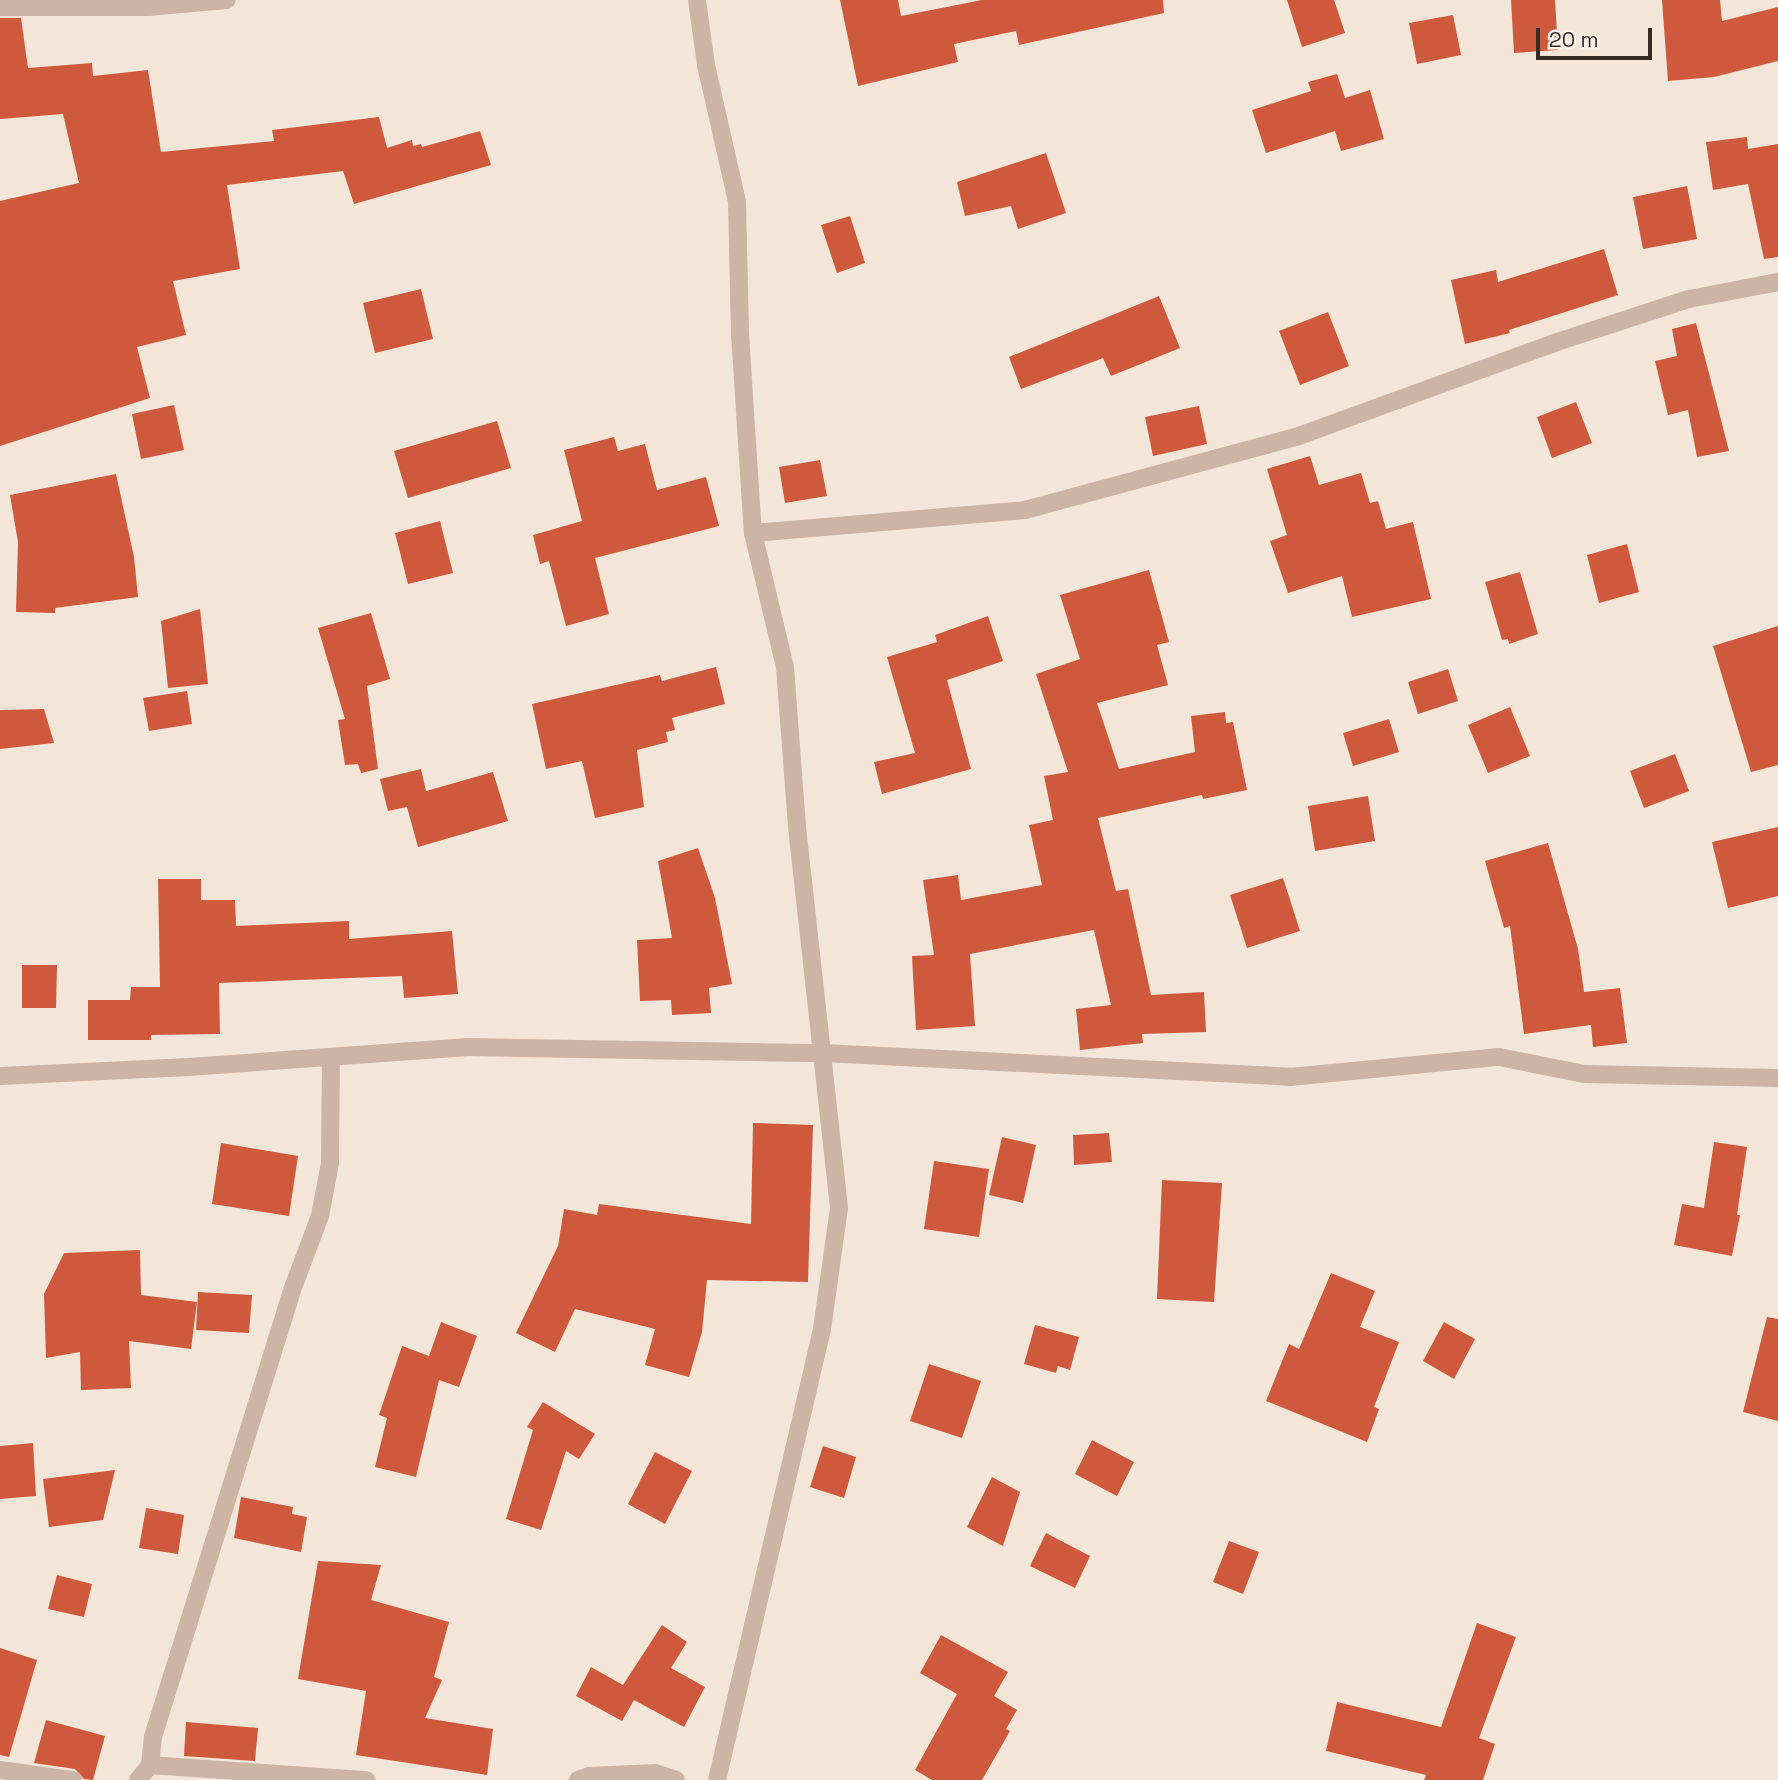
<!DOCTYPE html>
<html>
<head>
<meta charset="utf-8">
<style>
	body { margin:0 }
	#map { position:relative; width:1778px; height:1780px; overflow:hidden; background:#f3e6d9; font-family:"Space Grotesk",sans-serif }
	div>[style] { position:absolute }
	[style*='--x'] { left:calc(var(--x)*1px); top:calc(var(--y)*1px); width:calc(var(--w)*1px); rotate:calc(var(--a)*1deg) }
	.building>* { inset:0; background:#ce593c }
	.service>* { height:18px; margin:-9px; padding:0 9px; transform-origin:9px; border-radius:9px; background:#ccb5a4 }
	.minor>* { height:18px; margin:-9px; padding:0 9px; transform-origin:9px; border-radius:9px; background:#ccb5a4 }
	span { translate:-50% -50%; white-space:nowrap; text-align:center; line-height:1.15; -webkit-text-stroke:5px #faf0e5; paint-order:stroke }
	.scale { position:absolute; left:1536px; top:28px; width:116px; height:32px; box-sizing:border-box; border:4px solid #372b26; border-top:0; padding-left:9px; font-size:21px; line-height:24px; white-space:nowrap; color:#372b26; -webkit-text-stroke:5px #faf0e5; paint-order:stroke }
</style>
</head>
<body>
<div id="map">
	<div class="building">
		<i style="clip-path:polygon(840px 0,898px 0,901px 16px,982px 0,1163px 0,1164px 13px,1019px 45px,1016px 31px,954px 44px,958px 62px,858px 86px)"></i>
		<i style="clip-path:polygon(1287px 0,1334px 0,1345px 33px,1302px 47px)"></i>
		<i style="clip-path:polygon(1511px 0,1555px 0,1558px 50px,1514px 53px)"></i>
		<i style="clip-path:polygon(1662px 0,1720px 0,1722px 21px,1778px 7px,1778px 61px,1714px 77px,1668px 81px)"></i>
		<i style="clip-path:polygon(1453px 15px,1461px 55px,1417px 64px,1409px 23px)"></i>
		<i style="clip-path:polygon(0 18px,21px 18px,28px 68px,92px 63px,93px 76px,148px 70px,161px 152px,274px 141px,272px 130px,379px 117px,387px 148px,412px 140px,413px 146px,421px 144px,422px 147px,480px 131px,491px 165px,354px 204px,343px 171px,227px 185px,240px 269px,173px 281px,186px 335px,137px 347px,150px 398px,0 446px,0 201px,79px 183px,63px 114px,0 119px)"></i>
		<i style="clip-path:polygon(1337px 74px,1345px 98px,1370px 90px,1384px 139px,1341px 151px,1335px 131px,1266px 153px,1252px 110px,1311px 91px,1308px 82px)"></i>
		<i style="clip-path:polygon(1747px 137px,1748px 149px,1778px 144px,1778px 257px,1764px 259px,1748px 184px,1713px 190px,1706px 142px)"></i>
		<i style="clip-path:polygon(1046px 153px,1066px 213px,1018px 229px,1011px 206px,965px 216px,957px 182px)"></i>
		<i style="clip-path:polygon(1687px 186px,1697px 239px,1643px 249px,1633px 197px)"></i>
		<i style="clip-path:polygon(850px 216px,865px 263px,837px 273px,821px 225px)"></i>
		<i style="clip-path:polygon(1604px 249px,1618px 295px,1509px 330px,1510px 333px,1465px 344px,1451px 280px,1496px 270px,1498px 282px)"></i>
		<i style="clip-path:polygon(421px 289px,433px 339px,375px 353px,363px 303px)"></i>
		<i style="clip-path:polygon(1159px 296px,1180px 348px,1111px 376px,1103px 358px,1021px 389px,1009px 357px)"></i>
		<i style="clip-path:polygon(1328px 312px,1349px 366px,1300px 385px,1279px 331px)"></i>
		<i style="clip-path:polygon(1696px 323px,1729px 451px,1697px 457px,1688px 410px,1668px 415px,1655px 361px,1677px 356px,1672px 329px)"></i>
		<i style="clip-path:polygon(1576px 402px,1592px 443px,1552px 458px,1537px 417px)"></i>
		<i style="clip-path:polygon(174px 405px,184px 450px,141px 459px,132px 414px)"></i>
		<i style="clip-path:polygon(1199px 406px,1207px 444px,1153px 456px,1145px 417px)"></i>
		<i style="clip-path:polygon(497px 421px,511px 468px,408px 498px,394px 451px)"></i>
		<i style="clip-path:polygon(614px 437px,618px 451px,645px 444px,657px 490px,706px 477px,719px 526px,595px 558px,609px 614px,566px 626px,549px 561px,540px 564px,533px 535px,582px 521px,564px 450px)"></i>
		<i style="clip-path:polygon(1310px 456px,1319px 485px,1361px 473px,1370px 503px,1378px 501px,1386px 529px,1413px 522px,1431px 599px,1352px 617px,1342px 576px,1288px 593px,1270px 541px,1287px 535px,1267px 469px)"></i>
		<i style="clip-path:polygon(820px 460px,827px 496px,785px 503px,779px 467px)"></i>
		<i style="clip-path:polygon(116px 474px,134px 557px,138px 597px,55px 608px,55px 613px,16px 612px,18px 542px,10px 495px)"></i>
		<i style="clip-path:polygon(440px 521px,453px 573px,408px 584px,395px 533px)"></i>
		<i style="clip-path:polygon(1627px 544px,1639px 592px,1599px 603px,1587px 555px)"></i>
		<i style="clip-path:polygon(1149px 570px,1169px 642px,1157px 645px,1168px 685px,1097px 703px,1119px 769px,1195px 752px,1191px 716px,1225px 712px,1226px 723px,1233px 722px,1247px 790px,1203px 799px,1202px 795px,1098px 818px,1116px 891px,1128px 889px,1151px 995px,1204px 992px,1206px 1032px,1142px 1034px,1143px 1043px,1080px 1050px,1076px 1009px,1111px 1005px,1094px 930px,970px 954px,975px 1026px,916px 1030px,912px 956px,934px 955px,923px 880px,958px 875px,961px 900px,1042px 885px,1029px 825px,1053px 820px,1044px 776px,1068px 772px,1036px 674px,1080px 659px,1060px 595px)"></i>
		<i style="clip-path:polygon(1520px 572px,1538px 634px,1509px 644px,1508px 639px,1502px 640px,1485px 582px)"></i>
		<i style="clip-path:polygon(200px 609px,208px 684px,168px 688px,161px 621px)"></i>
		<i style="clip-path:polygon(371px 613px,390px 679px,367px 686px,378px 769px,361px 773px,358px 764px,345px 765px,338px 720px,345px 719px,318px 628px)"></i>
		<i style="clip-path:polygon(988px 616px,1003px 661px,947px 680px,971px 769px,882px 794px,874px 762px,915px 753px,887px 657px,937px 642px,935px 635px)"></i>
		<i style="clip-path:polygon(1778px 626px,1778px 765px,1751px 772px,1713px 646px)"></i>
		<i style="clip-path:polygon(716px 667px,725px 704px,672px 718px,675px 730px,666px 732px,668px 742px,637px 750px,644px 807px,595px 818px,582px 761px,546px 769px,532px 704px,660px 675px,662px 681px)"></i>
		<i style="clip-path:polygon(1448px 669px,1458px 701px,1418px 714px,1408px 682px)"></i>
		<i style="clip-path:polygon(187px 691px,192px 724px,149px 731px,143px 698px)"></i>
		<i style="clip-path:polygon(1510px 707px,1530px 756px,1488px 773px,1468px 725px)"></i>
		<i style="clip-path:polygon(44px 709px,54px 743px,0 749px,0 710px)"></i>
		<i style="clip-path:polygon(1389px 719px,1399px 752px,1353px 766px,1343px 733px)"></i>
		<i style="clip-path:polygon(1675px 754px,1689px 791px,1644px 808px,1630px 771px)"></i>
		<i style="clip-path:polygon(421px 769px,426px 791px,493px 772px,508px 821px,418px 847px,407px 807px,388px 811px,380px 779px)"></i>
		<i style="clip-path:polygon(1368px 796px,1375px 841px,1315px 851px,1308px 806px)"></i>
		<i style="clip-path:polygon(1778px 827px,1778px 896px,1728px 908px,1712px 842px)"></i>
		<i style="clip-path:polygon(1548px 843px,1578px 949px,1584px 992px,1620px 988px,1627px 1043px,1593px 1047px,1591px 1025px,1524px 1034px,1510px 926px,1504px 928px,1485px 861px)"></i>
		<i style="clip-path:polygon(698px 848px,715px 898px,732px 984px,709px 988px,711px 1013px,672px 1015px,671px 1000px,640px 1001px,637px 940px,672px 938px,658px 861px)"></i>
		<i style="clip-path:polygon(1283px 878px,1300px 931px,1247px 948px,1230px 895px)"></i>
		<i style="clip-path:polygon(158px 879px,201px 879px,201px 900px,235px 900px,236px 926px,349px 921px,349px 939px,452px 931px,458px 994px,404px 998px,402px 976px,219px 983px,220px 1034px,151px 1035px,151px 1040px,88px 1040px,88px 1000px,130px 1000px,131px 987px,160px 987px)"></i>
		<i style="clip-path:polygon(22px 965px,57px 965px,56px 1008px,22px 1008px)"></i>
		<i style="clip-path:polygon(753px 1123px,813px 1125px,808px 1282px,707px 1280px,702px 1332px,689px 1377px,645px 1365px,655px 1329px,575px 1309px,555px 1352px,516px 1333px,558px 1246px,564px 1209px,597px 1215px,599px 1204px,751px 1224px)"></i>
		<i style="clip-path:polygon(1109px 1133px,1112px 1162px,1074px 1165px,1073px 1135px)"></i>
		<i style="clip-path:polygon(1002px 1137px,1036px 1145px,1023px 1203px,989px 1195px)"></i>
		<i style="clip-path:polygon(1714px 1142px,1747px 1147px,1737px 1215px,1740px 1215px,1732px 1256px,1674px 1245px,1682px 1204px,1704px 1208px)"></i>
		<i style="clip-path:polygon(221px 1143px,298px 1156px,289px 1216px,212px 1204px)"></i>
		<i style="clip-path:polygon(934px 1161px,989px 1169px,979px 1237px,924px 1229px)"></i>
		<i style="clip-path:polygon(1162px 1180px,1222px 1183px,1214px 1302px,1157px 1299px)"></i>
		<i style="clip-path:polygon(140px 1250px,141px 1295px,197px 1302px,191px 1349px,129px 1341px,131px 1388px,81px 1390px,80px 1352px,46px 1358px,44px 1294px,64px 1253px)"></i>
		<i style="clip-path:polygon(1331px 1273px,1375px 1291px,1360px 1327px,1399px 1342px,1374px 1407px,1379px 1409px,1367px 1442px,1266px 1401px,1289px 1344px,1299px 1349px)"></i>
		<i style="clip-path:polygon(198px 1292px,252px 1295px,249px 1333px,196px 1330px)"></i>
		<i style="clip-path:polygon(1767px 1317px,1778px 1319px,1778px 1421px,1743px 1412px)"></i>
		<i style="clip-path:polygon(441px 1322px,477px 1336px,459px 1387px,439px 1380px,416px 1477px,375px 1467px,387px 1418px,379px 1415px,402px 1346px,429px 1356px)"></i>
		<i style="clip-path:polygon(1444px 1322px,1475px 1339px,1454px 1379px,1423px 1361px)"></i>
		<i style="clip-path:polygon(1035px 1325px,1079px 1337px,1070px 1370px,1058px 1366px,1056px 1373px,1024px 1364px)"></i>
		<i style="clip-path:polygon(929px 1364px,981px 1381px,962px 1438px,910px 1421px)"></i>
		<i style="clip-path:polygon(543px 1402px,595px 1434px,579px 1459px,566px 1451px,541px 1530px,506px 1519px,533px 1430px,527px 1427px)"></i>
		<i style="clip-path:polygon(1092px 1440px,1134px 1462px,1117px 1496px,1075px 1474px)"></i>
		<i style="clip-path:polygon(33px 1443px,36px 1496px,0 1499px,0 1446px)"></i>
		<i style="clip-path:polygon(823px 1446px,856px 1457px,844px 1498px,810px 1487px)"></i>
		<i style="clip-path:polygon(655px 1452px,692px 1471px,665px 1524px,628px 1504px)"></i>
		<i style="clip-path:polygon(115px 1470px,103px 1520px,49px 1527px,43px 1479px)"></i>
		<i style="clip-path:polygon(992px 1477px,1020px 1492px,1003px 1546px,967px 1527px)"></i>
		<i style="clip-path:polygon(241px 1497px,293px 1507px,292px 1514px,307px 1517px,301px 1552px,234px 1538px)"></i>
		<i style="clip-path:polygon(146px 1508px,184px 1515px,178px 1554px,139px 1548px)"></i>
		<i style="clip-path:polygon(1046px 1533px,1090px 1556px,1075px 1588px,1030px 1566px)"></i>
		<i style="clip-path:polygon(1229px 1541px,1259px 1552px,1243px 1594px,1213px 1582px)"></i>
		<i style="clip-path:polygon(318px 1561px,381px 1565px,371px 1600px,449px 1622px,434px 1677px,442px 1680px,425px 1718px,493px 1729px,487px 1775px,356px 1755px,366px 1691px,298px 1679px)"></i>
		<i style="clip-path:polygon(57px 1575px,92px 1584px,84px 1617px,48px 1609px)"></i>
		<i style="clip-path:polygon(1477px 1623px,1516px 1637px,1479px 1738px,1495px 1744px,1483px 1780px,1424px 1780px,1426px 1775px,1326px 1751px,1337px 1702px,1441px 1727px)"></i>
		<i style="clip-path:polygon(662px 1625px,687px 1642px,671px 1668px,705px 1687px,684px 1727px,634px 1700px,622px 1721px,576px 1696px,591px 1667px,623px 1685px)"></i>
		<i style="clip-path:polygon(941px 1635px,1008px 1672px,994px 1696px,1017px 1710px,1006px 1729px,1010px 1731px,982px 1780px,932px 1780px,915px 1770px,957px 1694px,920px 1673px)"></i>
		<i style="clip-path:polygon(0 1648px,37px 1660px,9px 1757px,0 1755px)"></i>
		<i style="clip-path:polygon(46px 1720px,105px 1736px,93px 1780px,84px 1779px,75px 1769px,34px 1763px)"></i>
		<i style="clip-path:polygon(186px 1722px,258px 1728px,255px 1761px,184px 1756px)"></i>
	</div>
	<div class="service">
		<i style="--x:697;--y:0;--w:66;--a:82.1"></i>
		<i style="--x:706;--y:65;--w:140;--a:77.2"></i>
		<i style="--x:737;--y:202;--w:132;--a:88.7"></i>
		<i style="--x:740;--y:334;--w:199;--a:86.3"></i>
		<i style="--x:753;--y:533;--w:138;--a:76.6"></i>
		<i style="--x:785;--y:667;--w:160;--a:85.7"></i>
		<i style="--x:797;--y:827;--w:383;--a:83.7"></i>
		<i style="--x:839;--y:1208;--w:122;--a:98"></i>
		<i style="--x:822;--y:1329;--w:463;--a:103.1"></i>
		<i style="--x:753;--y:533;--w:273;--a:-4.8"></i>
		<i style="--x:1025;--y:510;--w:281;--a:-15.1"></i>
		<i style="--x:1296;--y:437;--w:275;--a:-20"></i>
		<i style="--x:1554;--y:343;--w:142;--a:-18.1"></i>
		<i style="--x:1689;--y:299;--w:91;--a:-10.8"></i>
		<i style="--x:150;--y:1765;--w:217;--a:4"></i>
		<i style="--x:0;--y:1770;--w:74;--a:7.8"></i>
		<i style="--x:138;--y:1780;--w:19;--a:-51"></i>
		<i style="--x:150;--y:1765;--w:28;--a:-84"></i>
		<i style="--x:153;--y:1737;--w:473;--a:-72.7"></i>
		<i style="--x:294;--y:1285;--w:74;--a:-69.4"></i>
		<i style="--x:320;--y:1216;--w:54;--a:-79.3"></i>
		<i style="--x:330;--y:1163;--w:105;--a:-89.5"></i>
		<i style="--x:578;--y:1780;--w:12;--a:-20"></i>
		<i style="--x:589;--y:1776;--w:66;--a:-2.6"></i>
		<i style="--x:655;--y:1773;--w:22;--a:18"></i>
	</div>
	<div class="minor">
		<i style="--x:0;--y:7;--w:148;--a:0"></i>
		<i style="--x:148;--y:7;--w:79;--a:-5.1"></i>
		<i style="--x:0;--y:1076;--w:189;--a:-2.7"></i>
		<i style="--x:189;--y:1067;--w:280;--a:-4.1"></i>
		<i style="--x:468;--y:1047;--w:355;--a:1"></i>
		<i style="--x:823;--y:1053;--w:468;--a:2.9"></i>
		<i style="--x:1290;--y:1077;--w:210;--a:-5.5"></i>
		<i style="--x:1499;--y:1057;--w:87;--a:11.3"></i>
		<i style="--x:1584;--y:1074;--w:194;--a:1.2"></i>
	</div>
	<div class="scale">20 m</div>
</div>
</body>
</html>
